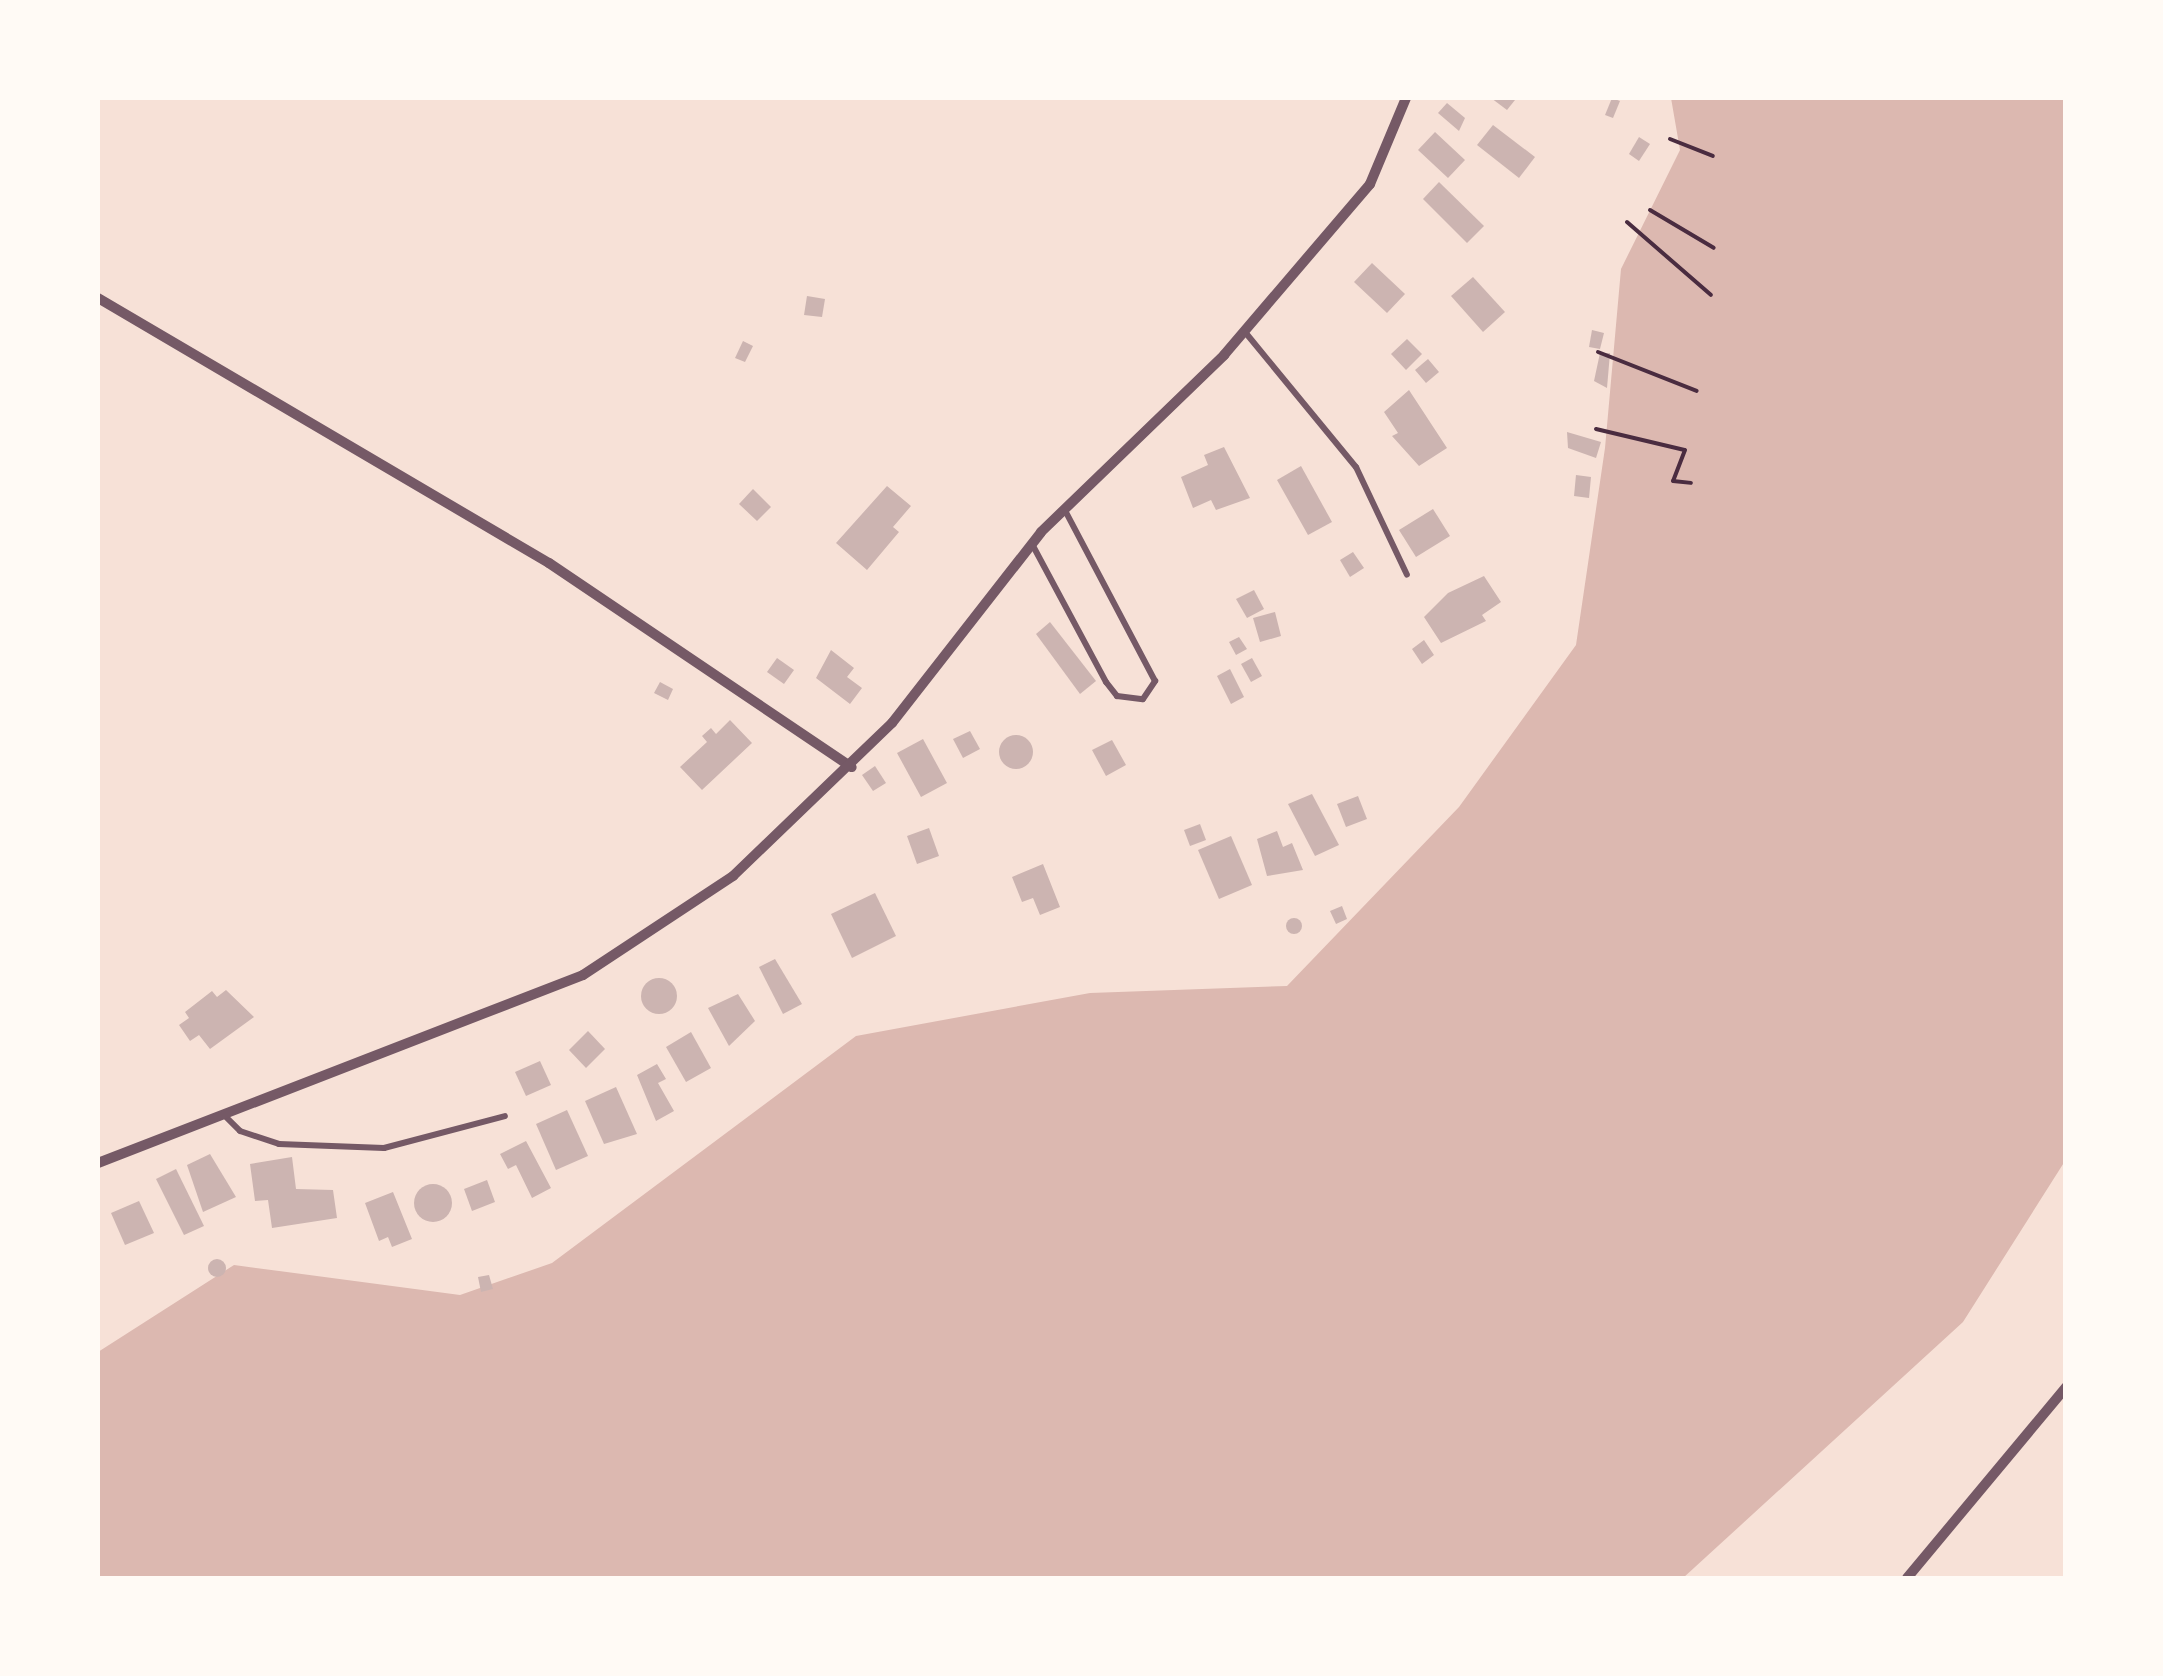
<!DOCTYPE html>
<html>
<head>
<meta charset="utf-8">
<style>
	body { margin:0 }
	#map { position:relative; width:2163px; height:1676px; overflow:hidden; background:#f7e1d7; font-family:Barlow,sans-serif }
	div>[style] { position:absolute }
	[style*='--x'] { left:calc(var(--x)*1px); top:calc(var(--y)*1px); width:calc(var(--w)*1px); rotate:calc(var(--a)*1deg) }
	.water>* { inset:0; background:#dcb8b0 }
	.building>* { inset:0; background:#ccb4b1 }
	.round { border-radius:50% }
	.path>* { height:4px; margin:-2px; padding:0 2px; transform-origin:2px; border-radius:2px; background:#4a2c40 }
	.service>* { height:6px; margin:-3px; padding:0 3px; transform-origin:3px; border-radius:3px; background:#755966 }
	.minor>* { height:10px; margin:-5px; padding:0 5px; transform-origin:5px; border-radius:5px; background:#755966 }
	span { translate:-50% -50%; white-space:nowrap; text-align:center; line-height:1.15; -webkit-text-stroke:8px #fffaf5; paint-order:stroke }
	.frame { position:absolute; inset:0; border:100px solid #fffaf5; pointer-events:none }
</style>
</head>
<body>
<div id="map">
	<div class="water">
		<i style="clip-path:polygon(1671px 98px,2065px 98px,2065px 1161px,1963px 1322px,1683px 1578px,98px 1578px,98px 1352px,234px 1265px,460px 1295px,552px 1263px,856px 1036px,1090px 993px,1287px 986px,1459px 807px,1576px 645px,1605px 448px,1621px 269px,1680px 150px)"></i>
	</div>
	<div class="building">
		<i style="clip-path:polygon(1491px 98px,1512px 98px,1515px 100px,1507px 110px)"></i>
		<i style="clip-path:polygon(1612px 98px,1620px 101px,1613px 118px,1605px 115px)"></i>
		<i style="clip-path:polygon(1447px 103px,1465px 118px,1459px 131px,1438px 113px)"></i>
		<i style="clip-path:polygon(1493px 125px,1535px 157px,1519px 178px,1477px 145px)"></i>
		<i style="clip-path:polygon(1435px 132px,1465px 160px,1448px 178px,1418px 150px)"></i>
		<i style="clip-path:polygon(1639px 137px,1650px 144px,1639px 161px,1629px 154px)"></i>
		<i style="clip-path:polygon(1439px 182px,1484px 226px,1467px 243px,1423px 199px)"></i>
		<i style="clip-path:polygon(1372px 263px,1405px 294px,1387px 313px,1354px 282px)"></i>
		<i style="clip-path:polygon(1473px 277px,1505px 312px,1483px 332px,1451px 296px)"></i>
		<i style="clip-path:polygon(807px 296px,825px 299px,822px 317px,804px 315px)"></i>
		<i style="clip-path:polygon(1592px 330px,1604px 333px,1600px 349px,1589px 347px)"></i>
		<i style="clip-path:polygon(1407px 339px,1422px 354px,1406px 370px,1391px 354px)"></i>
		<i style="clip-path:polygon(743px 341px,753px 346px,745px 362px,735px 358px)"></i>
		<i style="clip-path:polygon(1600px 353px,1610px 353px,1607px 388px,1594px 381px)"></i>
		<i style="clip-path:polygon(1428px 359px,1439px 372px,1426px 383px,1415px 370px)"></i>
		<i style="clip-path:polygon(1409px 390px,1447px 448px,1419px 466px,1392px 436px,1398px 433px,1384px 412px)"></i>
		<i style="clip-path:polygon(1567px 432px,1601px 442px,1596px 458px,1568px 448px)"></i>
		<i style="clip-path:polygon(1224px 447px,1250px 498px,1216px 510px,1211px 500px,1193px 508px,1181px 477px,1208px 465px,1204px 455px)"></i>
		<i style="clip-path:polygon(1301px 466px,1332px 522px,1308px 535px,1277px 480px)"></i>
		<i style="clip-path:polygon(1576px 475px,1591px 477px,1589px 498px,1574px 496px)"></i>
		<i style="clip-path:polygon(887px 486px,911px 506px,893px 527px,899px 532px,867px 570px,836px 543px)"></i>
		<i style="clip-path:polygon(753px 489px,771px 507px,757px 521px,739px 504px)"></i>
		<i style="clip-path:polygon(1433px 509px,1450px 536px,1416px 557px,1399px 530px)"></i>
		<i style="clip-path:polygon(1353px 552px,1364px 568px,1350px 577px,1340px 560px)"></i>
		<i style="clip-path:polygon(1484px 576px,1501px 602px,1482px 615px,1486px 621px,1441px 643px,1424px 617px,1448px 593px)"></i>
		<i style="clip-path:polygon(1254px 590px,1264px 609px,1247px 618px,1236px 599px)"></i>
		<i style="clip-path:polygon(1275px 612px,1281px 636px,1260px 642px,1253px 618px)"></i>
		<i style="clip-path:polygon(1050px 622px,1096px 681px,1080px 694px,1036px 634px)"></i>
		<i style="clip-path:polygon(1239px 637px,1247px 649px,1236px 655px,1229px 642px)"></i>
		<i style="clip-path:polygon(1424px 640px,1434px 655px,1422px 664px,1412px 649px)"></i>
		<i style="clip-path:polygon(831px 650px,854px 668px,847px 677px,862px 688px,850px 704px,816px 678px)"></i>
		<i style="clip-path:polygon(777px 658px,794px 670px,784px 684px,767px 672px)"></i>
		<i style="clip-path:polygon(1252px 658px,1262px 676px,1251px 682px,1241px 664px)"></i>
		<i style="clip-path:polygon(1230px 669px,1244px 697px,1231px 704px,1217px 676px)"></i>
		<i style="clip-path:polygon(660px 682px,673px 689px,668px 700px,654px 693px)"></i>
		<i style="clip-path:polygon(730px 720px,752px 743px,702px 790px,680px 767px,707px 742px,702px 736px,711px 728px,716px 734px)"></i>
		<i style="clip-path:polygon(970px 731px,980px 749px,963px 758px,953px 739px)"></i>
		<i class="round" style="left:999px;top:735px;width:34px;height:34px"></i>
		<i style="clip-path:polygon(923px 739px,947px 783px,921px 797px,897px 753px)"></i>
		<i style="clip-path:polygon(1112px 740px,1126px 765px,1106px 776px,1092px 750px)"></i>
		<i style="clip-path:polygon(875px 766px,886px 783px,873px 791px,862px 775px)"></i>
		<i style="clip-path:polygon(1312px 794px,1339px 845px,1315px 856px,1288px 804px)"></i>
		<i style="clip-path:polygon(1358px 796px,1367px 819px,1346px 827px,1337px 804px)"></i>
		<i style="clip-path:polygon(1200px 824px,1206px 840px,1190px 846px,1184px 830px)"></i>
		<i style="clip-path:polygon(929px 828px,939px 856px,917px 864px,907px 836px)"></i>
		<i style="clip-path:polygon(1277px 831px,1283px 847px,1292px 843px,1303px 870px,1267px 876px,1257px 839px)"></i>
		<i style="clip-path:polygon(1231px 836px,1252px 885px,1219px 899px,1198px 850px)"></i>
		<i style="clip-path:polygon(1043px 864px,1060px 907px,1040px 915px,1033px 898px,1022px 902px,1012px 877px)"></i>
		<i style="clip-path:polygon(875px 893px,896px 936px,852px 958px,831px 914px)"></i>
		<i style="clip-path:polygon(1342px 906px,1347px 919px,1336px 924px,1330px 911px)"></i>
		<i class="round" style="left:1286px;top:918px;width:16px;height:16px"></i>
		<i style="clip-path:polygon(775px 959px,802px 1004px,783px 1014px,759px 967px)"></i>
		<i class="round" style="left:641px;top:978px;width:36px;height:36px"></i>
		<i style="clip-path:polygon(226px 990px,254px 1017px,210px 1049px,199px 1035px,190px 1041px,179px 1025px,189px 1018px,185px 1012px,212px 991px,217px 997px)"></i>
		<i style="clip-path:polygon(738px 994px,755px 1021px,729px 1046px,708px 1008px)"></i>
		<i style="clip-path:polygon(588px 1031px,605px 1049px,586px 1068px,569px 1050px)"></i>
		<i style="clip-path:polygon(691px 1032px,711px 1068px,686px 1082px,666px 1047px)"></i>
		<i style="clip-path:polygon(540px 1061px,551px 1085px,526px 1096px,515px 1072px)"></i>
		<i style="clip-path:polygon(657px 1064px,666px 1079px,658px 1083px,674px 1111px,656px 1121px,637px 1075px)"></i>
		<i style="clip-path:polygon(616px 1087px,637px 1134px,604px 1144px,585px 1101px)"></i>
		<i style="clip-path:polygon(567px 1110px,588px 1156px,556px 1170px,536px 1124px)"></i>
		<i style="clip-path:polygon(526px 1141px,551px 1188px,532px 1198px,516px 1165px,508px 1169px,500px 1154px)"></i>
		<i style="clip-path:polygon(210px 1154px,236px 1197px,203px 1212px,187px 1165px)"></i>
		<i style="clip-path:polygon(292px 1157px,296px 1189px,333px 1190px,337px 1218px,272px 1228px,268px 1200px,255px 1201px,250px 1164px)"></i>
		<i style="clip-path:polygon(176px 1169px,204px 1226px,184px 1235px,156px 1179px)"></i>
		<i style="clip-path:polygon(487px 1180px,495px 1202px,472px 1211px,464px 1189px)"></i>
		<i class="round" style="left:414px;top:1184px;width:38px;height:38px"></i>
		<i style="clip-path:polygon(393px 1192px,412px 1239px,392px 1247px,388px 1237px,379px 1241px,365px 1203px)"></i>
		<i style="clip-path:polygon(139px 1201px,154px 1233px,125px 1245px,111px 1213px)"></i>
		<i class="round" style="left:208px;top:1259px;width:18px;height:18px"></i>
		<i style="clip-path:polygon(489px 1275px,493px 1289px,481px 1292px,478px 1277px)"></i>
	</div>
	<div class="path">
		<i style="--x:1670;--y:139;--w:46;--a:21.6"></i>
		<i style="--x:1650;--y:210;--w:74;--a:30.7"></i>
		<i style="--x:1627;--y:222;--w:111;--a:41"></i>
		<i style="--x:1598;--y:352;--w:106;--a:21.5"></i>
		<i style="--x:1596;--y:429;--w:91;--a:13.3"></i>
		<i style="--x:1685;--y:450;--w:33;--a:111"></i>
		<i style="--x:1673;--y:481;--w:18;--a:6"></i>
	</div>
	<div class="service">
		<i style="--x:1245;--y:332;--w:175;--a:50.6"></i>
		<i style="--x:1356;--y:467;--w:119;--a:64.7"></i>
		<i style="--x:1032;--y:544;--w:157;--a:61.8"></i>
		<i style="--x:1106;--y:682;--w:18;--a:52"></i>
		<i style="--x:1117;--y:696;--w:26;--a:7"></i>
		<i style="--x:1143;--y:699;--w:22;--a:-56"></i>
		<i style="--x:1155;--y:681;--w:193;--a:-117.8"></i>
		<i style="--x:223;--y:1114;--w:24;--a:45"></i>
		<i style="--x:240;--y:1131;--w:41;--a:18.4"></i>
		<i style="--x:279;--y:1144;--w:105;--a:2.2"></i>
		<i style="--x:384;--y:1148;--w:125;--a:-14.8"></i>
	</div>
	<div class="minor">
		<i style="--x:98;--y:298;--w:523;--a:30.44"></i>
		<i style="--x:549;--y:563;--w:365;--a:34"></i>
		<i style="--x:98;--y:1163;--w:520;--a:-21.19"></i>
		<i style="--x:583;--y:975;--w:180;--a:-33.4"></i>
		<i style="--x:733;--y:876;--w:221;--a:-43.9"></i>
		<i style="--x:892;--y:723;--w:242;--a:-52"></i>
		<i style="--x:1041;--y:532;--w:255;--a:-44"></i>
		<i style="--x:1224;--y:355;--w:225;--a:-49.5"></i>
		<i style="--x:1370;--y:184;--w:93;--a:-67.3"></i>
		<i style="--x:1907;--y:1578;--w:249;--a:-50.2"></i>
	</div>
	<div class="frame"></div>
</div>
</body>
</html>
